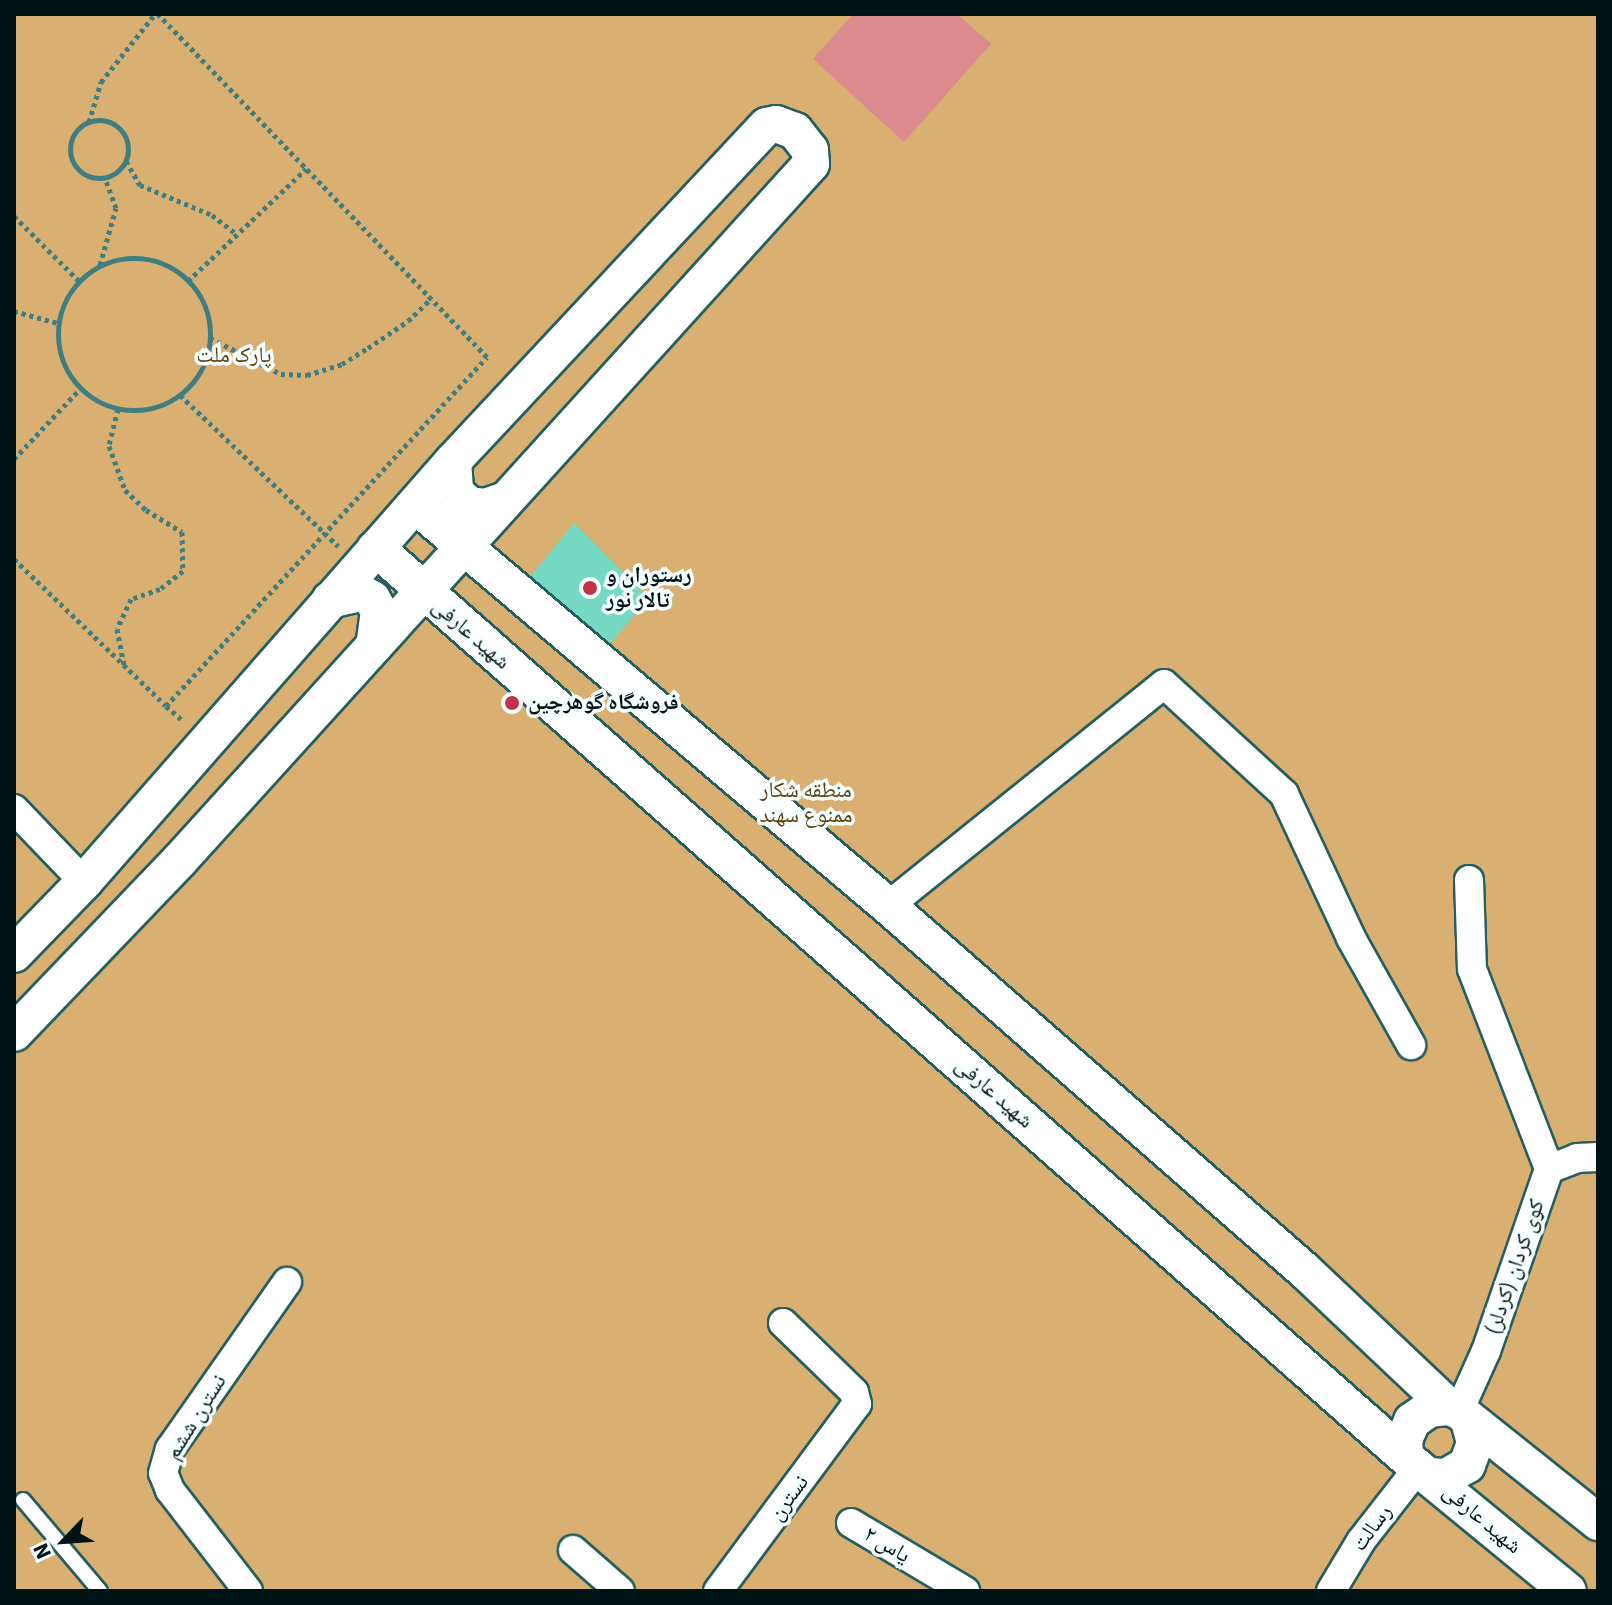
<!DOCTYPE html>
<html>
<head>
<meta charset="utf-8">
<style>
	body { margin:0 }
	#map { position:relative; width:1612px; height:1605px; overflow:hidden; background:#84f1f3; font-family:"Source Sans 3","Noto Naskh Arabic",sans-serif }
	div>[style] { position:absolute }
	[style*='--x'] { left:calc(var(--x)*1px); top:calc(var(--y)*1px); width:calc(var(--w)*1px); rotate:calc(var(--a)*1deg) }
	.green>* { inset:0; background:#d9b071 }
	.water>* { inset:0; background:#db8a8d }
	.building>* { inset:0; background:#76d9c3 }
	.path>* { height:5px; margin-top:-2.5px; transform-origin:0; background:repeating-linear-gradient(90deg,#3f7d7f 0 4px,transparent 0 8px) }
	.path>.ring { margin:-2.5px; padding:0; box-sizing:content-box; background:none; border:5px solid #3f7d7f; border-radius:50% }
	.roads { filter:drop-shadow(2px 0 #245e60) drop-shadow(-2px 0 #245e60) drop-shadow(0 2px #245e60) drop-shadow(0 -2px #245e60) }
	.service>* { height:14px; margin:-7px; padding:0 7px; transform-origin:7px; border-radius:7px; background:#fff }
	.minor>* { height:28px; margin:-14px; padding:0 14px; transform-origin:14px; border-radius:14px; background:#fff }
	.tertiary>* { height:36px; margin:-18px; padding:0 18px; transform-origin:18px; border-radius:18px; background:#fff }
	.dots>* { width:22px; height:22px; translate:-50% -50%; box-sizing:border-box; border:4px solid #f5ffff; border-radius:50% }
	span { translate:-50% -50%; white-space:nowrap; text-align:center; line-height:1.15; -webkit-text-stroke:7px #f5ffff; paint-order:stroke }
	.park-label { font-size:22px; color:#5b3e06 }
	.poi-label { font-size:22px; color:#001314; font-weight:700 }
	.left { translate:0 -50%; text-align:left }
	.street-label { font-size:22px; color:#001314 }
	.frame { position:absolute; inset:0; border:16px solid #001314; pointer-events:none }
	.north { position:absolute; left:24px; top:1501px; width:80px; height:80px; -webkit-text-stroke:6px #f5ffff; paint-order:stroke; rotate:245deg; font-size:22px; font-weight:700; line-height:32px; text-align:center; color:#001314 }
	.north::after { content:''; display:block; margin:auto; width:28px; height:36px; background:#001314; clip-path:polygon(50% 0,100% 100%,50% 72%,0 100%) }
</style>
</head>
<body>
<div id="map">
	<div class="green">
		<i style="clip-path:polygon(14px 14px,1598px 14px,1598px 1591px,14px 1591px)"></i>
	</div>
	<div class="water">
		<i style="clip-path:polygon(853px 14px,957px 14px,991px 44px,904px 142px,813px 59px)"></i>
	</div>
	<div class="building">
		<i style="clip-path:polygon(574px 523px,648px 598px,608px 647px,529px 578px)"></i>
	</div>
	<div class="path">
		<i class="ring" style="left:70px;top:120px;width:53px;height:53px"></i>
		<i style="--x:89;--y:122;--w:42;--a:-73.3"></i>
		<i style="--x:101;--y:82;--w:87;--a:-51.5"></i>
		<i style="--x:126;--y:161;--w:28;--a:60"></i>
		<i style="--x:140;--y:185;--w:78;--a:22.6"></i>
		<i style="--x:212;--y:215;--w:31;--a:38"></i>
		<i style="--x:14;--y:216;--w:92;--a:45"></i>
		<i class="ring" style="left:58px;top:258px;width:147px;height:147px"></i>
		<i style="--x:100;--y:265;--w:59;--a:-74.3"></i>
		<i style="--x:116;--y:208;--w:33;--a:-110"></i>
		<i style="--x:188;--y:281;--w:163;--a:-43.5"></i>
		<i style="--x:14;--y:311;--w:46;--a:15.3"></i>
		<i style="--x:210;--y:338;--w:80;--a:26.9"></i>
		<i style="--x:281;--y:374;--w:26;--a:2"></i>
		<i style="--x:307;--y:375;--w:37;--a:-17"></i>
		<i style="--x:342;--y:364;--w:31;--a:-32"></i>
		<i style="--x:368;--y:348;--w:48;--a:-34"></i>
		<i style="--x:408;--y:321;--w:32;--a:-44"></i>
		<i style="--x:180;--y:395;--w:219;--a:43.7"></i>
		<i style="--x:118;--y:409;--w:38;--a:104"></i>
		<i style="--x:109;--y:446;--w:47;--a:70"></i>
		<i style="--x:125;--y:490;--w:29;--a:44"></i>
		<i style="--x:146;--y:510;--w:42;--a:31.4"></i>
		<i style="--x:182;--y:532;--w:39;--a:89"></i>
		<i style="--x:183;--y:571;--w:29;--a:142"></i>
		<i style="--x:160;--y:589;--w:31;--a:161"></i>
		<i style="--x:131;--y:599;--w:33;--a:115"></i>
		<i style="--x:117;--y:629;--w:37;--a:79"></i>
		<i style="--x:14;--y:459;--w:96;--a:-46.7"></i>
		<i style="--x:14;--y:559;--w:211;--a:44"></i>
		<i style="--x:166;--y:706;--w:474;--a:-47.4"></i>
		<i style="--x:487;--y:357;--w:475;--a:-133.8"></i>
		<i style="--x:166;--y:706;--w:21;--a:41"></i>
	</div>
	<div class="roads">
		<div class="service">
			<i style="--x:23;--y:1500;--w:119;--a:49.8"></i>
		</div>
		<div class="minor">
			<i style="--x:14;--y:809;--w:101;--a:46.2"></i>
			<i style="--x:1469;--y:880;--w:89;--a:88.1"></i>
			<i style="--x:1472;--y:969;--w:214;--a:68.9"></i>
			<i style="--x:888;--y:906;--w:354;--a:-38.8"></i>
			<i style="--x:1164;--y:684;--w:163;--a:42.5"></i>
			<i style="--x:1284;--y:794;--w:159;--a:65"></i>
			<i style="--x:1351;--y:938;--w:123;--a:60.7"></i>
			<i style="--x:1459;--y:1411;--w:66;--a:-65.8"></i>
			<i style="--x:1486;--y:1351;--w:193;--a:-70.9"></i>
			<i style="--x:1549;--y:1169;--w:30;--a:-21"></i>
			<i style="--x:1577;--y:1158;--w:21;--a:-3"></i>
			<i style="--x:851;--y:1523;--w:133;--a:30.8"></i>
			<i style="--x:573;--y:1550;--w:62;--a:41.1"></i>
			<i style="--x:248;--y:1591;--w:128;--a:-127.7"></i>
			<i style="--x:170;--y:1490;--w:18;--a:-112"></i>
			<i style="--x:163;--y:1473;--w:25;--a:-74"></i>
			<i style="--x:170;--y:1449;--w:204;--a:-55"></i>
			<i style="--x:718;--y:1591;--w:233;--a:-53.4"></i>
			<i style="--x:857;--y:1404;--w:12;--a:-104"></i>
			<i style="--x:854;--y:1392;--w:99;--a:-135.8"></i>
			<i style="--x:1331;--y:1591;--w:58;--a:-59"></i>
			<i style="--x:1361;--y:1541;--w:93;--a:-52"></i>
		</div>
		<div class="tertiary">
			<i style="--x:453;--y:461;--w:31;--a:86"></i>
			<i style="--x:455;--y:492;--w:19;--a:43"></i>
			<i style="--x:469;--y:505;--w:16;--a:7"></i>
			<i style="--x:485;--y:507;--w:21;--a:-19"></i>
			<i style="--x:415;--y:505;--w:620;--a:40.29"></i>
			<i style="--x:888;--y:906;--w:553;--a:41.19"></i>
			<i style="--x:1304;--y:1270;--w:199;--a:43.4"></i>
			<i style="--x:1449;--y:1407;--w:11;--a:22"></i>
			<i style="--x:1459;--y:1411;--w:178;--a:38.6"></i>
			<i style="--x:376;--y:548;--w:1390;--a:41.44"></i>
			<i style="--x:1418;--y:1468;--w:194;--a:39.4"></i>
			<i style="--x:330;--y:600;--w:32;--a:-13"></i>
			<i style="--x:361;--y:593;--w:13;--a:29"></i>
			<i style="--x:372;--y:599;--w:14;--a:60"></i>
			<i style="--x:379;--y:611;--w:35;--a:98"></i>
			<i style="--x:14;--y:954;--w:100;--a:-45.8"></i>
			<i style="--x:84;--y:882;--w:560;--a:-48.77"></i>
			<i style="--x:453;--y:461;--w:459;--a:-46.9"></i>
			<i style="--x:767;--y:126;--w:9;--a:-13"></i>
			<i style="--x:776;--y:124;--w:20;--a:20"></i>
			<i style="--x:795;--y:131;--w:24;--a:52"></i>
			<i style="--x:810;--y:150;--w:14;--a:86"></i>
			<i style="--x:811;--y:164;--w:941;--a:132.2"></i>
			<i style="--x:179;--y:861;--w:238;--a:133.8"></i>
			<i style="--x:1405;--y:1454;--w:14;--a:-94"></i>
			<i style="--x:1404;--y:1440;--w:21;--a:-67"></i>
			<i style="--x:1412;--y:1421;--w:21;--a:-35"></i>
			<i style="--x:1429;--y:1409;--w:20;--a:-6"></i>
			<i style="--x:1430;--y:1476;--w:16;--a:4"></i>
			<i style="--x:1446;--y:1477;--w:24;--a:-30"></i>
			<i style="--x:1467;--y:1465;--w:23;--a:-70"></i>
			<i style="--x:1475;--y:1443;--w:23;--a:-105"></i>
		</div>
	</div>
	<div class="dots">
		<i style="left:590px;top:588px;background:#c33348"></i>
		<i style="left:512px;top:703px;background:#c33348"></i>
	</div>
	<div class="park-label">
		<span style="left:234px;top:356px">پارک ملت</span>
		<span style="left:806px;top:803px">منطقه شکار<br>ممنوع سهند</span>
	</div>
	<div class="poi-label">
		<span class="left" style="left:606px;top:588px">رستوران و<br>تالار نور</span>
		<span class="left" style="left:528px;top:703px">فروشگاه گوهرچین</span>
	</div>
	<div class="street-label">
		<span style="left:471px;top:634px;rotate:41deg">شهید عارفی</span>
		<span style="left:994px;top:1093px;rotate:41deg">شهید عارفی</span>
		<span style="left:1515px;top:1267px;rotate:-71deg">کوی کردان (کردلر)</span>
		<span style="left:196px;top:1417px;rotate:-58deg">نسترن ششم</span>
		<span style="left:789px;top:1498px;rotate:-53deg">نسترن</span>
		<span style="left:1482px;top:1519px;rotate:40deg">شهید عارفی</span>
		<span style="left:1372px;top:1528px;rotate:-54deg">رسالت</span>
		<span style="left:887px;top:1545px;rotate:31deg">یاس ۲</span>
	</div>
	<div class="frame"></div>
	<div class="north">N</div>
</div>
</body>
</html>
